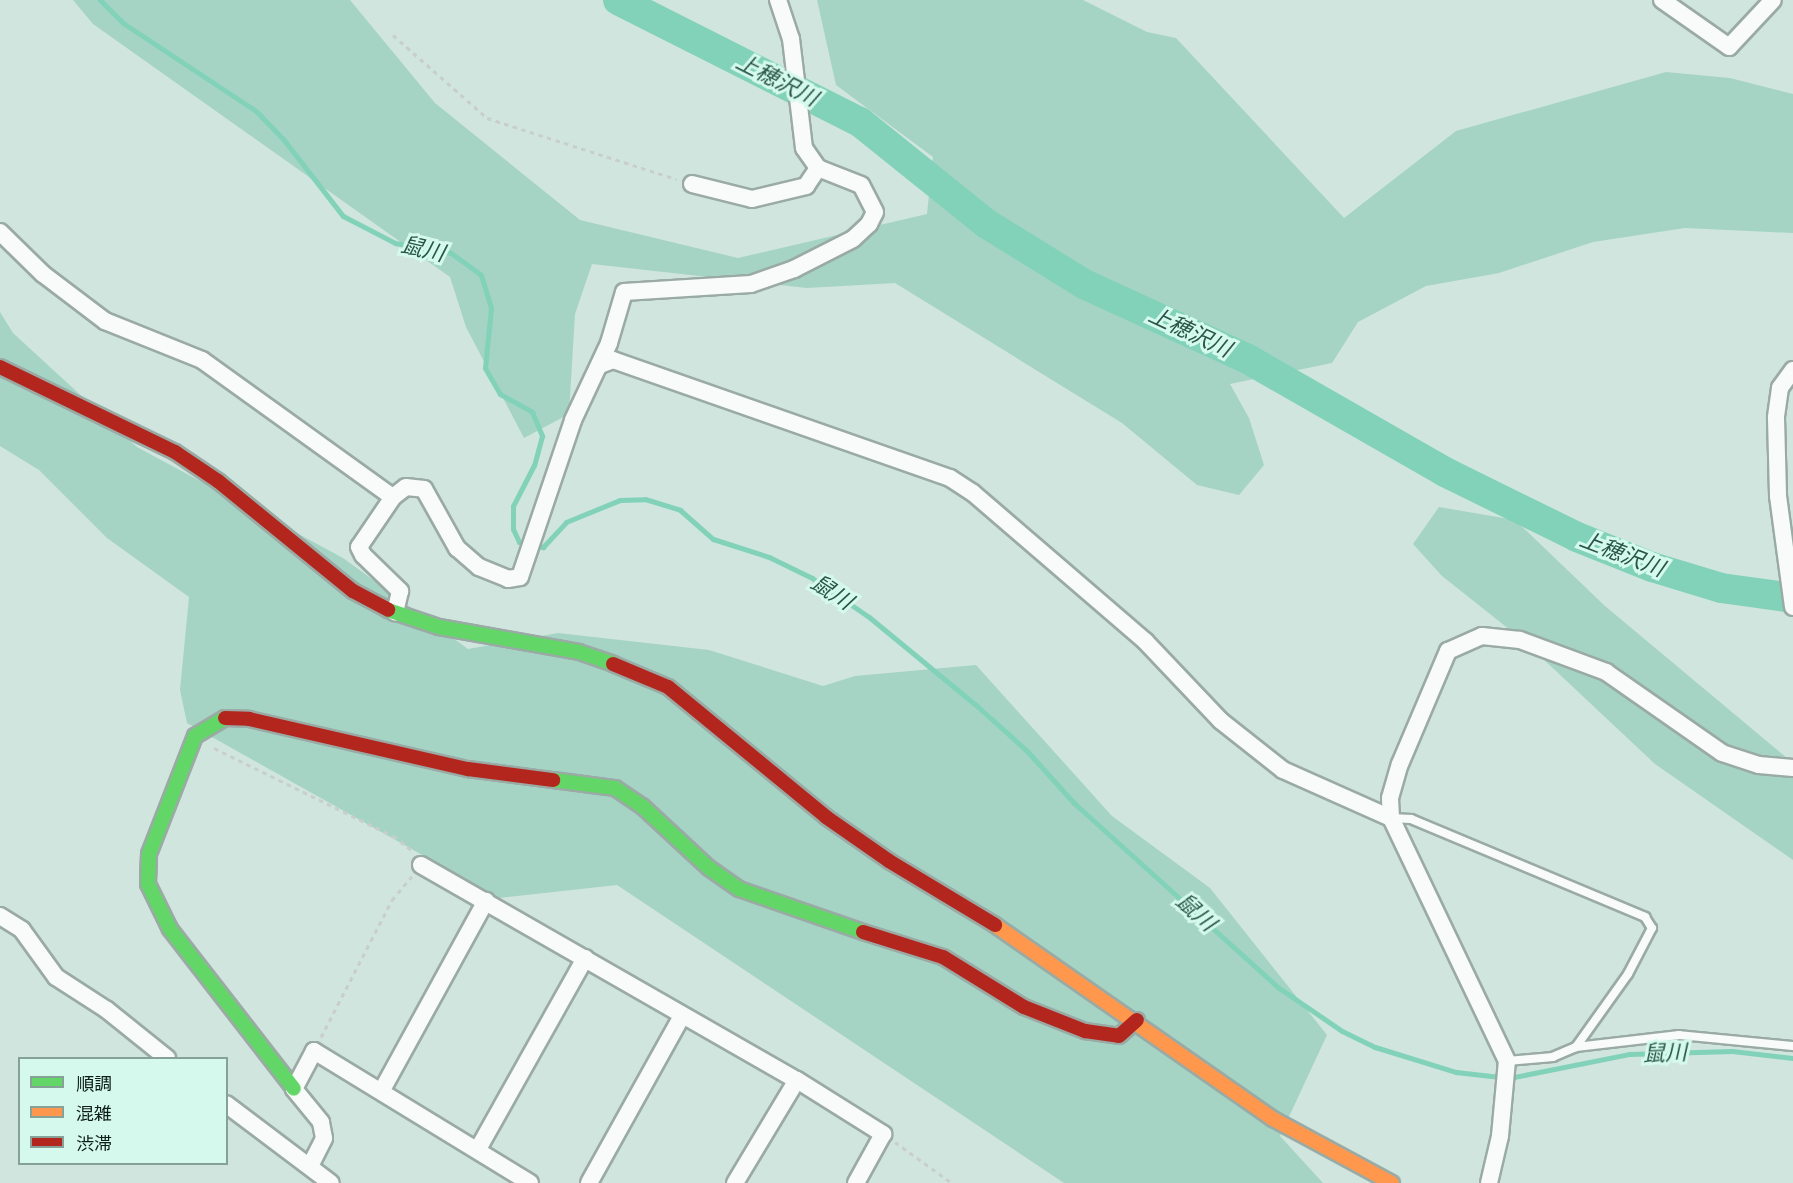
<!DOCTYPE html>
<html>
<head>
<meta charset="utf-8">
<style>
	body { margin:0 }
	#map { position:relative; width:1793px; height:1183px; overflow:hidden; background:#d0e5dd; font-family:"Fira Sans","Noto Sans JP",sans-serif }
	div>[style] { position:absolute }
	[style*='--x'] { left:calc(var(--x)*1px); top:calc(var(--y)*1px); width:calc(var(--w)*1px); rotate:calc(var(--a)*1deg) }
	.green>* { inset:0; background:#a5d4c4 }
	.stream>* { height:5px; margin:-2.5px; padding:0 2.5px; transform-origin:2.5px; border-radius:2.5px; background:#82d2b9 }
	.river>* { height:30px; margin:-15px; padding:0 15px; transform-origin:15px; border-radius:15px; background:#82d2b9 }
	.path>* { height:3px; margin-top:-1.5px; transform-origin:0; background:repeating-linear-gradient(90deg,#c8cecc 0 4.5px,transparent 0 9px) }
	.roads { filter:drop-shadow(2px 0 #9aaaa4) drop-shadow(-2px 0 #9aaaa4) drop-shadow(0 2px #9aaaa4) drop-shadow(0 -2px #9aaaa4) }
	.lane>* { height:8px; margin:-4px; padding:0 4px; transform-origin:4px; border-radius:4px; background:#f8fbfa }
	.street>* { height:16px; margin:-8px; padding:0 8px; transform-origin:8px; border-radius:8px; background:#f8fbfa }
	.fast>* { height:14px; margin:-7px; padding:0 7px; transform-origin:7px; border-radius:7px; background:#63d668 }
	.slow>* { height:14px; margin:-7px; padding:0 7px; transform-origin:7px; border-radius:7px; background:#ff974d }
	.jam>* { height:14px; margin:-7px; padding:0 7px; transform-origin:7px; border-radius:7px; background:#b3261e }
	span { translate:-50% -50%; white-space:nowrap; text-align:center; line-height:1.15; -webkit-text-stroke:6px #d5faed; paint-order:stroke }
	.water-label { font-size:22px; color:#295648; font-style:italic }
	.legend { position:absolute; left:18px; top:1057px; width:210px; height:108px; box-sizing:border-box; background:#d5faed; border:2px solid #86a298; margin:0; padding:8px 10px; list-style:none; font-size:18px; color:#0f1d18 }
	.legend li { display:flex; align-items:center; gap:12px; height:30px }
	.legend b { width:30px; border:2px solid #86a298 }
</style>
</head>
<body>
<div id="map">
	<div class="green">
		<i style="clip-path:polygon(73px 0,350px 0,435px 103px,580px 220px,738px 258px,927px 214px,933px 157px,836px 85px,817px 0,1083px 0,1147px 32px,1176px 38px,1344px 218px,1456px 131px,1666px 72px,1730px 78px,1793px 94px,1793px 233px,1685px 228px,1593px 242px,1499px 273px,1426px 286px,1358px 322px,1332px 363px,1230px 384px,1249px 418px,1264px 465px,1239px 495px,1197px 485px,1122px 423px,895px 283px,807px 288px,592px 264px,575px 314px,569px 414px,524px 438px,466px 327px,450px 277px,93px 24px)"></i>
		<i style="clip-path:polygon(0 312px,13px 333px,137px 447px,343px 558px,468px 649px,558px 633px,709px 650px,823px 686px,855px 676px,976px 665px,1112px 816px,1210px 888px,1327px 1035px,1280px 1136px,1323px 1183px,1064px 1183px,617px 885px,499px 898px,187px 723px,180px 690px,189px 597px,107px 538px,39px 470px,0 446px)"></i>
		<i style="clip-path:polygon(1439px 507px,1515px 520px,1605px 606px,1793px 763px,1793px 860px,1655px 764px,1524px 641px,1442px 576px,1413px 544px)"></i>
	</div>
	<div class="stream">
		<i style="--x:100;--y:0;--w:33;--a:45"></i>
		<i style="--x:123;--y:23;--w:159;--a:33.5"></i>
		<i style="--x:256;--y:111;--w:40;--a:46"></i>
		<i style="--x:284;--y:140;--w:96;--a:52.2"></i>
		<i style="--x:343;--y:216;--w:59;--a:27.4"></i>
		<i style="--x:395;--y:243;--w:57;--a:10.1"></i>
		<i style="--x:451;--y:253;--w:37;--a:36"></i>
		<i style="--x:481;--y:275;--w:34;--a:73"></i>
		<i style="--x:491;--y:308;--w:60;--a:95.7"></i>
		<i style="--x:485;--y:368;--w:30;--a:60"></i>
		<i style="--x:500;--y:394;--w:37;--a:29"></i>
		<i style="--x:532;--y:412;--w:26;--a:67"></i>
		<i style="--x:542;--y:436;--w:30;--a:105"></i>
		<i style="--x:534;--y:465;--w:46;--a:117.1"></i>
		<i style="--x:513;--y:506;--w:23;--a:90"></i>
		<i style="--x:513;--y:529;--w:14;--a:65"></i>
		<i style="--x:519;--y:542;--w:25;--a:12"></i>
		<i style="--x:543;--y:547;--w:34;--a:-47"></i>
		<i style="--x:566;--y:522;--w:58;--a:-22.2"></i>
		<i style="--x:620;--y:500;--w:25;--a:-2"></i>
		<i style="--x:645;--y:499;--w:37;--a:17"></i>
		<i style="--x:680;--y:510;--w:44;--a:41.3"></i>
		<i style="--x:713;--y:539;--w:59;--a:17.8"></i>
		<i style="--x:769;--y:557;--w:48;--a:26"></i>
		<i style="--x:812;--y:578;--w:69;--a:34.4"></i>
		<i style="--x:869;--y:617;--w:140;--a:39.5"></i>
		<i style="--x:977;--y:706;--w:69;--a:42"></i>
		<i style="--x:1028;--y:752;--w:69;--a:48"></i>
		<i style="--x:1074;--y:803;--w:276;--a:42.1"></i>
		<i style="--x:1279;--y:988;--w:76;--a:34.3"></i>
		<i style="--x:1342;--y:1031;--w:37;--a:26"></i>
		<i style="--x:1375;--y:1047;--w:85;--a:17.2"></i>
		<i style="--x:1456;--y:1072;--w:53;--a:6.5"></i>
		<i style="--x:1509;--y:1078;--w:122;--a:-11.3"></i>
		<i style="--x:1629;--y:1054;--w:103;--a:-1.7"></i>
		<i style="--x:1732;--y:1051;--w:61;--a:6.5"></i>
	</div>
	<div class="river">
		<i style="--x:618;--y:0;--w:271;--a:26.8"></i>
		<i style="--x:860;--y:122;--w:163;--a:38.8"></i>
		<i style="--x:987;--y:224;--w:114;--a:31.7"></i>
		<i style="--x:1084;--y:284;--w:178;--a:24.6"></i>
		<i style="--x:1246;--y:358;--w:229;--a:29.8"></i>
		<i style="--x:1445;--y:472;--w:147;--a:26.2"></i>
		<i style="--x:1577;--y:537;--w:81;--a:21.8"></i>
		<i style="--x:1652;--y:567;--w:72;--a:16.9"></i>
		<i style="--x:1721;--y:588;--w:73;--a:7.9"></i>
	</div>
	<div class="path">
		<i style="--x:393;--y:35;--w:125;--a:41.4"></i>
		<i style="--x:487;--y:118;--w:199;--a:17.9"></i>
		<i style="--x:214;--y:748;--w:199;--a:26.2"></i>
		<i style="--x:393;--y:836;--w:25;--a:37"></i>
		<i style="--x:321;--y:1037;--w:154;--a:-62.6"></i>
		<i style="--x:392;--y:900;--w:31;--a:-50"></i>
		<i style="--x:895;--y:1142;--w:70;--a:35.7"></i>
	</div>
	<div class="roads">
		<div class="lane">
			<i style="--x:1391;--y:818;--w:20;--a:3"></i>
			<i style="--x:1411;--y:819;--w:254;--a:22.7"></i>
			<i style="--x:1645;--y:917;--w:13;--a:58"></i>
			<i style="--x:1652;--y:928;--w:52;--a:117.6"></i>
			<i style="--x:1628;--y:974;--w:90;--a:125.5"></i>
			<i style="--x:1576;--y:1047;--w:25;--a:157"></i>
			<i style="--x:1553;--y:1057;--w:46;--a:175"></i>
			<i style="--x:1576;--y:1047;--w:104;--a:-6.6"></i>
			<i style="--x:1679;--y:1035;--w:115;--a:5.5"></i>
		</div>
		<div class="street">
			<i style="--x:1662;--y:0;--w:82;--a:35"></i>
			<i style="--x:1729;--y:47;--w:64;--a:-46.9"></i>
			<i style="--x:692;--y:184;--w:62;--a:14"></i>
			<i style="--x:752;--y:199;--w:56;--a:-13.5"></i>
			<i style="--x:806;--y:186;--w:22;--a:-56"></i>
			<i style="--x:0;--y:232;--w:60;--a:44.3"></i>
			<i style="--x:43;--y:274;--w:78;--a:37.2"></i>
			<i style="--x:105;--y:321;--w:105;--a:21.9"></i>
			<i style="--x:202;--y:360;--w:235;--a:35.7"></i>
			<i style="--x:393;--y:497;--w:60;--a:124.2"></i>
			<i style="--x:359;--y:547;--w:9;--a:63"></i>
			<i style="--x:363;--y:555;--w:52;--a:44.2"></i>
			<i style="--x:400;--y:591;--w:22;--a:103"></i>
			<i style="--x:600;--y:365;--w:14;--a:-21"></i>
			<i style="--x:613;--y:360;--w:357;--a:19.3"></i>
			<i style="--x:950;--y:478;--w:27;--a:33"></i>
			<i style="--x:973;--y:493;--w:227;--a:40.7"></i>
			<i style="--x:1145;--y:641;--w:110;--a:46.5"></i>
			<i style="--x:1221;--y:721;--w:79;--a:38.3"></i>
			<i style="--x:1283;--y:770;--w:118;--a:24"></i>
			<i style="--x:1793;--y:370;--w:22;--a:126"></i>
			<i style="--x:1780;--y:388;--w:30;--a:98"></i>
			<i style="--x:1776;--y:418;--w:78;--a:88.5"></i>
			<i style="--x:1778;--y:496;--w:112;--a:82.3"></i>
			<i style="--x:393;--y:497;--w:16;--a:-38"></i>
			<i style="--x:406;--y:487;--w:18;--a:6"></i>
			<i style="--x:424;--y:489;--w:68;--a:60.8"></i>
			<i style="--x:457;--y:548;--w:29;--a:41"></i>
			<i style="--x:479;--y:567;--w:31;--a:22"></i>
			<i style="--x:508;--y:579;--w:12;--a:-9"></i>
			<i style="--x:520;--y:577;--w:166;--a:-71.3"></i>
			<i style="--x:573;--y:420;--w:85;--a:-64.9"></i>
			<i style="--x:609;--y:343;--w:53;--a:-73.6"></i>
			<i style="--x:624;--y:292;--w:127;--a:-3.6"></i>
			<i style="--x:751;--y:284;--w:46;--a:-19.2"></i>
			<i style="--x:794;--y:269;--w:66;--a:-27"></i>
			<i style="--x:853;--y:239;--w:22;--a:-43"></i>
			<i style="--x:869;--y:224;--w:13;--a:-63"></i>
			<i style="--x:875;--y:212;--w:30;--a:-117"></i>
			<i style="--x:861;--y:185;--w:46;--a:-158.4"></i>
			<i style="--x:818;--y:168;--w:24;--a:-125"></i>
			<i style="--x:804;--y:148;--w:110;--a:-96.8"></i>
			<i style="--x:791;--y:39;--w:41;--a:-108.4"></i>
			<i style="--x:421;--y:865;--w:433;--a:29.8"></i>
			<i style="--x:797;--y:1080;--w:102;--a:32.1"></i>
			<i style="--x:883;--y:1134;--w:56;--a:118.9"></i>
			<i style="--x:0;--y:916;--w:26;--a:32"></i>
			<i style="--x:22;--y:930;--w:58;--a:54.1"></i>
			<i style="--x:56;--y:977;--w:61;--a:32.9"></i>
			<i style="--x:107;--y:1010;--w:77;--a:38.7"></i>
			<i style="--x:382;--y:1090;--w:216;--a:-61.2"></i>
			<i style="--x:226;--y:1104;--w:131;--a:37"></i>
			<i style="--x:478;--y:1149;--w:219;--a:-60.7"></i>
			<i style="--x:310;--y:1166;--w:31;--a:-63"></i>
			<i style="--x:324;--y:1138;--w:16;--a:-101"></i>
			<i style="--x:321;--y:1122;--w:43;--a:-129.3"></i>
			<i style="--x:294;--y:1089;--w:43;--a:-62.2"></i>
			<i style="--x:314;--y:1051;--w:253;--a:31.4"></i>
			<i style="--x:589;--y:1183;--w:191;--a:-60.9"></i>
			<i style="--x:735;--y:1183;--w:120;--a:-59"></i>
			<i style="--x:1489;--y:1183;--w:48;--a:-76.8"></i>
			<i style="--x:1500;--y:1136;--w:75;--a:-84.7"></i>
			<i style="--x:1507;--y:1061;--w:269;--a:-115.5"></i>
			<i style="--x:1391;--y:818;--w:20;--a:-93"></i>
			<i style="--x:1390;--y:798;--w:35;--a:-74"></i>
			<i style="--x:1400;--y:764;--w:123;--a:-67"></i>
			<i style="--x:1448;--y:651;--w:37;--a:-24"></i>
			<i style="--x:1482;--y:636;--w:38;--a:6"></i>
			<i style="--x:1520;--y:640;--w:92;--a:20.4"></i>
			<i style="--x:1606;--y:672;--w:141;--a:34.9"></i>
			<i style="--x:1722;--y:753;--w:39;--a:18"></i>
			<i style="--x:1759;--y:765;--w:34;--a:5"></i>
		</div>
		<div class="fast">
			<i style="--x:388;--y:610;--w:54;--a:18.4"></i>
			<i style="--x:439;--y:627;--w:142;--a:10.1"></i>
			<i style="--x:579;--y:652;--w:36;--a:19"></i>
			<i style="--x:225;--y:718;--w:35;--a:149"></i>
			<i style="--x:195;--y:736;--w:127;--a:111.3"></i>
			<i style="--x:149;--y:854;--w:30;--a:92"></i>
			<i style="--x:148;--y:884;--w:50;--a:63.9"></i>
			<i style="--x:170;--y:929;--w:202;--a:52.2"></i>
			<i style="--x:553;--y:780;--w:63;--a:7.4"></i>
			<i style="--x:615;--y:788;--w:32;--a:34"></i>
			<i style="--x:642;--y:806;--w:91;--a:42.8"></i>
			<i style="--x:709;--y:868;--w:37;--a:35"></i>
			<i style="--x:739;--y:889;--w:131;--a:19.1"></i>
		</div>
		<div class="slow">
			<i style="--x:995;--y:925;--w:339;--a:34.9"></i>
			<i style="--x:1273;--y:1119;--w:135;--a:28.3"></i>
		</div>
		<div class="jam">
			<i style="--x:0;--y:367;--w:195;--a:25.9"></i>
			<i style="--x:175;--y:452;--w:52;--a:34"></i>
			<i style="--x:218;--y:481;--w:174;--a:39.2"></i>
			<i style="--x:353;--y:591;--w:40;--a:28"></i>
			<i style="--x:613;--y:664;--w:60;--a:22.7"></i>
			<i style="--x:668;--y:687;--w:205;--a:39.4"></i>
			<i style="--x:826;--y:817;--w:77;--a:34.9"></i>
			<i style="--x:889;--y:861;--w:124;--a:31.1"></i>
			<i style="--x:225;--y:718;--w:24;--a:2"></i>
			<i style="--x:249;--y:719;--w:225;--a:12.9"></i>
			<i style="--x:468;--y:769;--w:86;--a:7.4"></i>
			<i style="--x:863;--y:932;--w:84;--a:17.4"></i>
			<i style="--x:943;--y:957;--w:95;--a:31.7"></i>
			<i style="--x:1024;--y:1007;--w:66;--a:21.5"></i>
			<i style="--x:1085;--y:1031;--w:34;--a:8"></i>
			<i style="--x:1119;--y:1036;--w:24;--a:-42"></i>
		</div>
	</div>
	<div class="water-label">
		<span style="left:777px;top:80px;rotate:27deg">上穂沢川</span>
		<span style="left:423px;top:249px;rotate:13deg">鼠川</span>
		<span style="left:1190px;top:332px;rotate:25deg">上穂沢川</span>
		<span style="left:1622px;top:554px;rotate:21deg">上穂沢川</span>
		<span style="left:832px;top:592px;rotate:33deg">鼠川</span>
		<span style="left:1196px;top:912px;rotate:42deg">鼠川</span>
		<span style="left:1665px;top:1053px;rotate:-2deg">鼠川</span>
	</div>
	<ul class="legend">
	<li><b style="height:8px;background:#63d668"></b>順調</li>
	<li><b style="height:8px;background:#ff974d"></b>混雑</li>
	<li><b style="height:8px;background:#b3261e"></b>渋滞</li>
	</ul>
</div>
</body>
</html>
